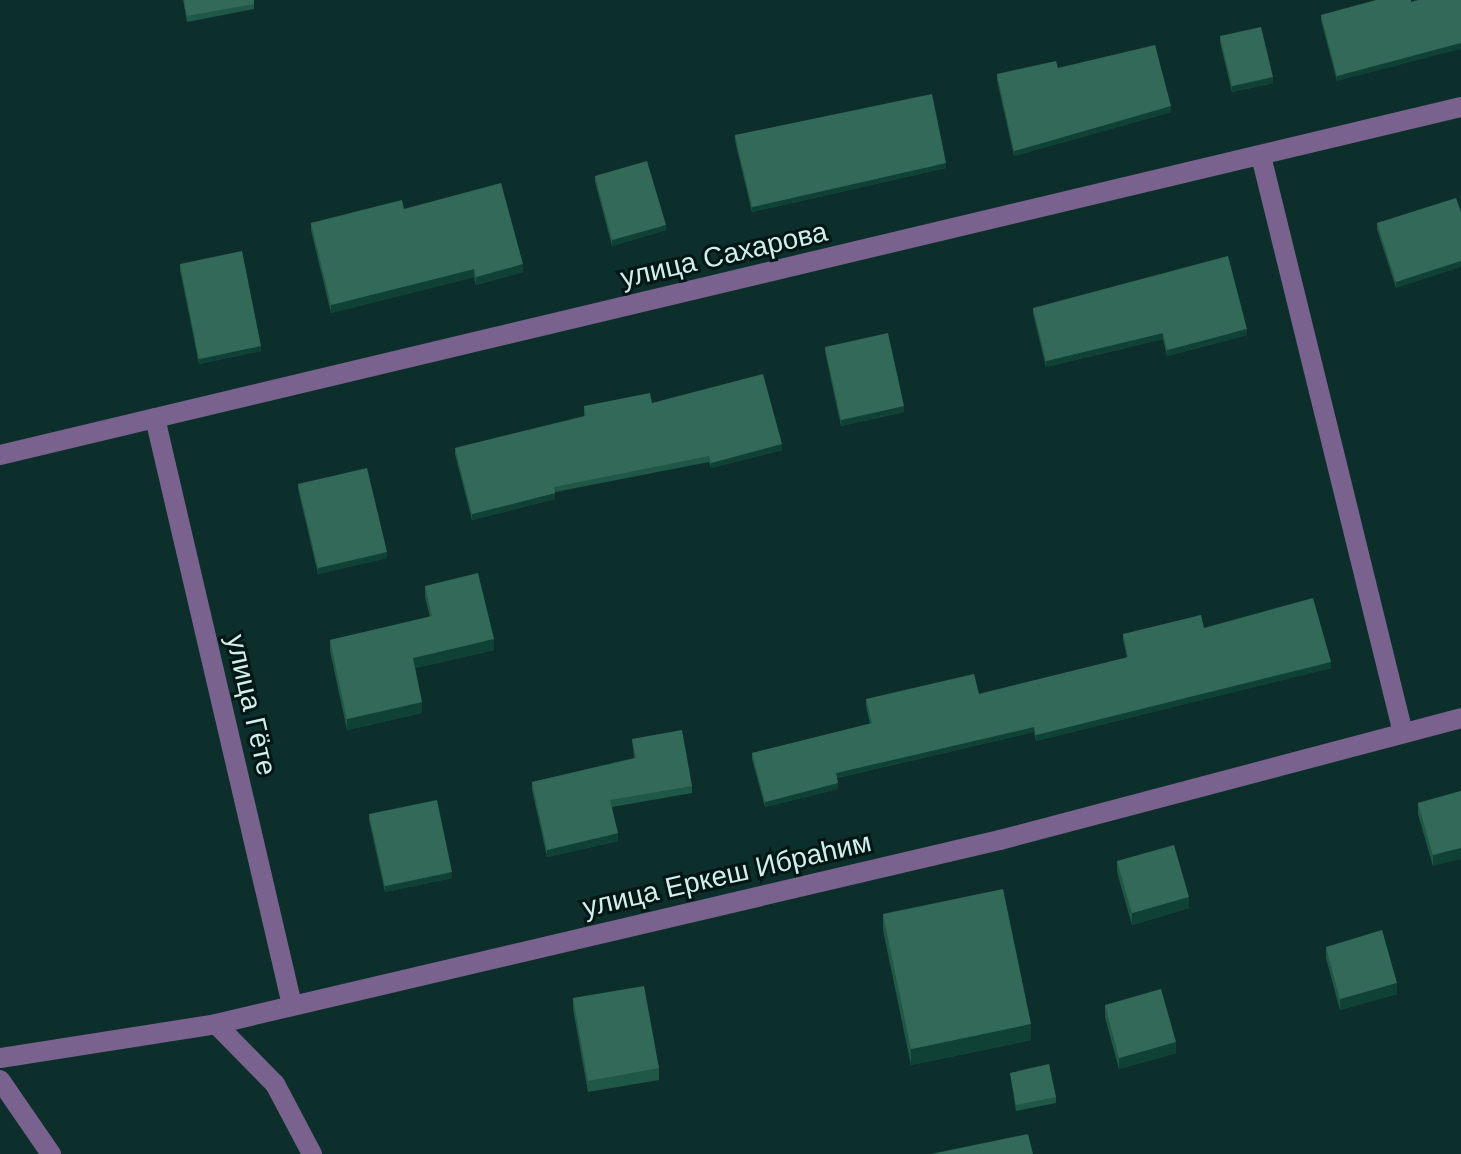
<!DOCTYPE html>
<html>
<head>
<meta charset="utf-8">
<style>
	body { margin:0 }
	#map { position:relative; width:1461px; height:1154px; overflow:hidden; background:#0c2f2c; font-family:Helvetica,sans-serif }
	div>[style] { position:absolute }
	[style*='--x'] { left:calc(var(--x)*1px); top:calc(var(--y)*1px); width:calc(var(--w)*1px); rotate:calc(var(--a)*1deg) }
	.minor>* { height:20px; margin:-10px; padding:0 10px; transform-origin:10px; border-radius:10px; background:#79638e }
	.wall>* { inset:0; background:#205847 }
	.shaded-wall>* { inset:0; background:#104135 }
	.building>* { inset:0; background:#336959 }
	span { translate:-50% -50%; white-space:nowrap; text-align:center; line-height:1.15; -webkit-text-stroke:6px #001614; paint-order:stroke }
	.street-label { font-size:28px; color:#cfefeb }
</style>
</head>
<body>
<div id="map">
	<div class="minor">
		<i style="--x:1261;--y:156;--w:594;--a:76.17"></i>
		<i style="--x:155;--y:418;--w:603;--a:76.86"></i>
		<i style="--x:0;--y:455;--w:1502;--a:-13.4"></i>
		<i style="--x:216;--y:1024;--w:84;--a:45.5"></i>
		<i style="--x:275;--y:1084;--w:79;--a:62.1"></i>
		<i style="--x:0;--y:1058;--w:219;--a:-8.9"></i>
		<i style="--x:216;--y:1024;--w:805;--a:-13.21"></i>
		<i style="--x:1000;--y:840;--w:477;--a:-14.8"></i>
		<i style="--x:0;--y:1080;--w:90;--a:55.4"></i>
	</div>
	<div class="wall">
		<i style="clip-path:polygon(183px 0,254px 0,254px 9px,187px 22px)"></i>
		<i style="clip-path:polygon(1411px 2px,1337px 81px,1321px 20px,1321px 15px)"></i>
		<i style="clip-path:polygon(1220px 36px,1273px 83px,1232px 92px,1220px 42px)"></i>
		<i style="clip-path:polygon(1058px 68px,1171px 112px,1014px 156px,997px 80px,997px 74px)"></i>
		<i style="clip-path:polygon(735px 135px,946px 168px,752px 212px,735px 141px)"></i>
		<i style="clip-path:polygon(595px 176px,666px 230px,612px 246px,595px 182px)"></i>
		<i style="clip-path:polygon(404px 209px,523px 272px,476px 285px,474px 277px,331px 313px,311px 230px,311px 223px)"></i>
		<i style="clip-path:polygon(1461px 212px,1396px 288px,1377px 229px,1377px 223px)"></i>
		<i style="clip-path:polygon(180px 264px,261px 351px,199px 364px,180px 270px)"></i>
		<i style="clip-path:polygon(1033px 308px,1247px 335px,1167px 356px,1163px 339px,1046px 367px,1033px 313px)"></i>
		<i style="clip-path:polygon(825px 347px,904px 412px,841px 426px,825px 352px)"></i>
		<i style="clip-path:polygon(652px 403px,782px 450px,711px 468px,709px 462px,555px 492px,555px 499px,472px 520px,455px 454px,455px 448px,584px 416px,584px 406px)"></i>
		<i style="clip-path:polygon(298px 484px,387px 558px,318px 574px,298px 489px)"></i>
		<i style="clip-path:polygon(425px 586px,494px 650px,415px 668px,422px 713px,347px 730px,330px 651px,330px 640px,430px 617px,425px 597px)"></i>
		<i style="clip-path:polygon(1204px 628px,1331px 668px,1036px 741px,1034px 732px,837px 778px,838px 789px,765px 807px,752px 759px,752px 753px,870px 724px,866px 705px,866px 699px,979px 694px,1127px 658px,1123px 639px,1123px 634px)"></i>
		<i style="clip-path:polygon(632px 739px,692px 786px,692px 793px,612px 807px,618px 841px,547px 857px,532px 790px,532px 782px,634px 758px)"></i>
		<i style="clip-path:polygon(1461px 791px,1433px 866px,1418px 814px,1418px 803px)"></i>
		<i style="clip-path:polygon(369px 814px,452px 878px,385px 892px,369px 820px)"></i>
		<i style="clip-path:polygon(1117px 861px,1189px 908px,1132px 925px,1117px 872px)"></i>
		<i style="clip-path:polygon(883px 914px,1031px 1040px,911px 1065px,883px 930px)"></i>
		<i style="clip-path:polygon(1326px 947px,1397px 994px,1340px 1010px,1326px 958px)"></i>
		<i style="clip-path:polygon(573px 998px,659px 1068px,659px 1080px,588px 1092px,573px 1009px)"></i>
		<i style="clip-path:polygon(1105px 1005px,1176px 1053px,1119px 1069px,1105px 1017px)"></i>
		<i style="clip-path:polygon(1010px 1073px,1056px 1097px,1056px 1103px,1016px 1111px)"></i>
	</div>
	<div class="shaded-wall">
		<i style="clip-path:polygon(1461px 43px,1461px 49px,1337px 81px,1337px 76px)"></i>
		<i style="clip-path:polygon(1273px 77px,1273px 83px,1232px 92px,1232px 86px)"></i>
		<i style="clip-path:polygon(1171px 106px,1171px 112px,1014px 156px,1014px 151px)"></i>
		<i style="clip-path:polygon(946px 163px,946px 168px,752px 212px,752px 207px)"></i>
		<i style="clip-path:polygon(666px 225px,666px 230px,612px 246px,612px 240px)"></i>
		<i style="clip-path:polygon(1461px 261px,1461px 267px,1396px 288px,1396px 282px)"></i>
		<i style="clip-path:polygon(523px 264px,523px 272px,476px 285px,476px 277px)"></i>
		<i style="clip-path:polygon(474px 269px,474px 277px,331px 313px,331px 305px)"></i>
		<i style="clip-path:polygon(1247px 329px,1247px 335px,1167px 356px,1167px 350px)"></i>
		<i style="clip-path:polygon(1163px 333px,1163px 339px,1046px 367px,1046px 361px)"></i>
		<i style="clip-path:polygon(261px 346px,261px 351px,199px 364px,199px 359px)"></i>
		<i style="clip-path:polygon(904px 406px,904px 412px,841px 426px,841px 420px)"></i>
		<i style="clip-path:polygon(782px 444px,782px 450px,711px 468px,711px 463px)"></i>
		<i style="clip-path:polygon(555px 493px,555px 499px,472px 520px,472px 514px)"></i>
		<i style="clip-path:polygon(387px 552px,387px 558px,318px 574px,318px 568px)"></i>
		<i style="clip-path:polygon(494px 639px,494px 650px,413px 669px,413px 658px)"></i>
		<i style="clip-path:polygon(1331px 662px,1331px 668px,1036px 741px,1036px 735px)"></i>
		<i style="clip-path:polygon(422px 702px,422px 713px,347px 730px,347px 719px)"></i>
		<i style="clip-path:polygon(1034px 727px,1034px 732px,836px 778px,836px 773px)"></i>
		<i style="clip-path:polygon(838px 783px,838px 789px,765px 807px,765px 802px)"></i>
		<i style="clip-path:polygon(618px 833px,618px 841px,547px 857px,547px 850px)"></i>
		<i style="clip-path:polygon(1461px 848px,1461px 859px,1433px 866px,1433px 855px)"></i>
		<i style="clip-path:polygon(452px 872px,452px 878px,385px 892px,385px 886px)"></i>
		<i style="clip-path:polygon(1189px 897px,1189px 908px,1132px 925px,1132px 913px)"></i>
		<i style="clip-path:polygon(1397px 983px,1397px 994px,1340px 1010px,1340px 999px)"></i>
		<i style="clip-path:polygon(1031px 1024px,1031px 1040px,911px 1065px,911px 1049px)"></i>
		<i style="clip-path:polygon(1176px 1042px,1176px 1053px,1119px 1069px,1119px 1058px)"></i>
	</div>
	<div class="building">
		<i style="clip-path:polygon(184px 0,254px 0,254px 4px,187px 16px)"></i>
		<i style="clip-path:polygon(1376px 0,1411px 0,1411px 2px,1418px 0,1461px 0,1461px 43px,1337px 76px,1321px 15px)"></i>
		<i style="clip-path:polygon(1261px 27px,1273px 77px,1232px 86px,1220px 36px)"></i>
		<i style="clip-path:polygon(1155px 45px,1171px 106px,1014px 151px,997px 74px,1056px 61px,1058px 68px)"></i>
		<i style="clip-path:polygon(932px 94px,946px 163px,752px 207px,735px 135px)"></i>
		<i style="clip-path:polygon(647px 161px,666px 225px,612px 240px,595px 176px)"></i>
		<i style="clip-path:polygon(501px 183px,523px 264px,476px 277px,474px 269px,331px 305px,311px 223px,402px 200px,404px 209px)"></i>
		<i style="clip-path:polygon(1456px 198px,1461px 212px,1461px 261px,1396px 282px,1377px 223px)"></i>
		<i style="clip-path:polygon(242px 251px,261px 346px,199px 359px,180px 264px)"></i>
		<i style="clip-path:polygon(1228px 256px,1247px 329px,1167px 350px,1163px 333px,1046px 361px,1033px 308px)"></i>
		<i style="clip-path:polygon(888px 333px,904px 406px,841px 420px,825px 347px)"></i>
		<i style="clip-path:polygon(763px 374px,782px 444px,711px 463px,709px 456px,554px 487px,555px 493px,472px 514px,455px 448px,586px 416px,584px 406px,650px 393px,652px 403px)"></i>
		<i style="clip-path:polygon(367px 468px,387px 552px,318px 568px,298px 484px)"></i>
		<i style="clip-path:polygon(478px 573px,494px 639px,413px 658px,422px 702px,347px 719px,330px 640px,432px 616px,425px 586px)"></i>
		<i style="clip-path:polygon(1313px 598px,1331px 662px,1036px 735px,1034px 727px,836px 773px,838px 783px,765px 802px,752px 753px,872px 723px,866px 699px,974px 674px,979px 694px,1128px 657px,1123px 634px,1201px 615px,1204px 628px)"></i>
		<i style="clip-path:polygon(682px 730px,692px 786px,610px 800px,618px 833px,547px 850px,532px 782px,636px 758px,632px 739px)"></i>
		<i style="clip-path:polygon(1461px 791px,1461px 848px,1433px 855px,1418px 803px)"></i>
		<i style="clip-path:polygon(437px 800px,452px 872px,385px 886px,369px 814px)"></i>
		<i style="clip-path:polygon(1174px 845px,1189px 897px,1132px 913px,1117px 861px)"></i>
		<i style="clip-path:polygon(1003px 889px,1031px 1024px,911px 1049px,883px 914px)"></i>
		<i style="clip-path:polygon(1382px 930px,1397px 983px,1340px 999px,1326px 947px)"></i>
		<i style="clip-path:polygon(644px 986px,659px 1068px,588px 1081px,573px 998px)"></i>
		<i style="clip-path:polygon(1161px 989px,1176px 1042px,1119px 1058px,1105px 1005px)"></i>
		<i style="clip-path:polygon(1049px 1064px,1056px 1097px,1016px 1105px,1010px 1073px)"></i>
		<i style="clip-path:polygon(1028px 1134px,1033px 1154px,931px 1154px)"></i>
	</div>
	<div class="street-label">
		<span style="left:724px;top:255px;rotate:-13deg">улица Сахарова</span>
		<span style="left:251px;top:705px;rotate:77deg">улица Гёте</span>
		<span style="left:727px;top:875px;rotate:-13deg">улица Еркеш Ибраһим</span>
	</div>
</div>
</body>
</html>
